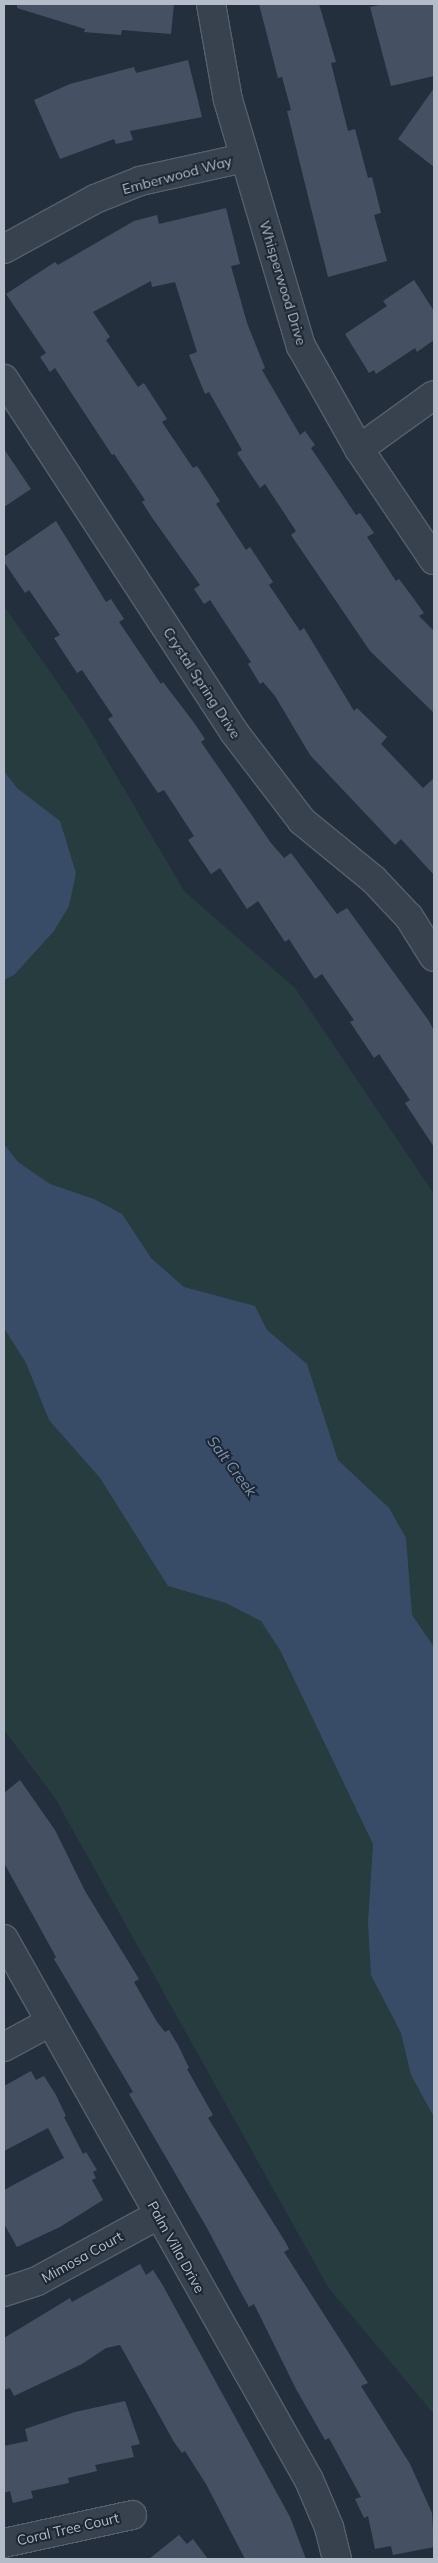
<!DOCTYPE html>
<html>
<head>
<meta charset="utf-8">
<style>
	body { margin:0 }
	#map { position:relative; width:438px; height:2563px; overflow:hidden; background:#242f3e; font-family:Mulish,sans-serif }
	div>[style] { position:absolute }
	[style*='--x'] { left:calc(var(--x)*1px); top:calc(var(--y)*1px); width:calc(var(--w)*1px); rotate:calc(var(--a)*1deg) }
	.green>* { inset:0; background:#263c3f }
	.water>* { inset:0; background:#394c67 }
	.building>* { inset:0; background:#455162 }
	.roads { filter:drop-shadow(1px 0 #565f6c) drop-shadow(-1px 0 #565f6c) drop-shadow(0 1px #565f6c) drop-shadow(0 -1px #565f6c) }
	.minor>* { height:28px; margin:-14px; padding:0 14px; transform-origin:14px; border-radius:14px; background:#38414e }
	span { translate:-50% -50%; white-space:nowrap; text-align:center; line-height:1.15; -webkit-text-stroke:4px #1d2633; paint-order:stroke }
	.street-label { font-size:14px; color:#b4bcc9 }
	.water-label { font-size:15px; color:#7c92b1; font-style:italic }
	.frame { position:absolute; inset:0; border:5px solid #b4bcc9; pointer-events:none }
</style>
</head>
<body>
<div id="map">
	<div class="green">
		<i style="clip-path:polygon(4px 606px,85px 722px,184px 891px,295px 988px,434px 1194px,434px 2414px,328px 2287px,55px 1798px,4px 1730px)"></i>
	</div>
	<div class="water">
		<i style="clip-path:polygon(4px 771px,17px 788px,60px 821px,76px 873px,69px 906px,54px 931px,14px 975px,4px 980px)"></i>
		<i style="clip-path:polygon(4px 1144px,18px 1162px,50px 1184px,94px 1199px,122px 1214px,151px 1258px,184px 1287px,255px 1306px,267px 1330px,307px 1364px,338px 1460px,389px 1508px,406px 1538px,412px 1615px,434px 1647px,434px 2117px,411px 2075px,401px 2033px,371px 1975px,368px 1923px,373px 1844px,280px 1650px,261px 1621px,226px 1603px,168px 1586px,100px 1478px,49px 1420px,26px 1363px,4px 1328px)"></i>
	</div>
	<div class="building">
		<i style="clip-path:polygon(17px 4px,174px 4px,171px 34px,122px 30px,121px 35px,84px 32px,85px 29px,17px 8px)"></i>
		<i style="clip-path:polygon(259px 4px,319px 4px,336px 62px,331px 63px,348px 131px,355px 129px,368px 178px,372px 177px,381px 213px,374px 215px,387px 261px,328px 277px,287px 111px,291px 110px,282px 77px,278px 78px)"></i>
		<i style="clip-path:polygon(384px 4px,434px 4px,434px 76px,391px 86px,370px 7px)"></i>
		<i style="clip-path:polygon(188px 60px,202px 117px,130px 131px,133px 140px,116px 144px,114px 139px,60px 159px,34px 100px,70px 84px,134px 67px,136px 73px)"></i>
		<i style="clip-path:polygon(434px 88px,434px 167px,398px 139px)"></i>
		<i style="clip-path:polygon(226px 208px,240px 264px,231px 266px,247px 323px,265px 368px,262px 370px,300px 435px,305px 431px,315px 445px,311px 448px,356px 515px,360px 513px,374px 533px,367px 537px,396px 581px,399px 579px,411px 595px,424px 613px,419px 616px,434px 631px,434px 713px,370px 651px,291px 535px,296px 531px,265px 484px,260px 488px,237px 453px,242px 450px,209px 392px,205px 394px,189px 355px,197px 352px,175px 282px,152px 287px,151px 281px,93px 312px,110px 337px,106px 340px,138px 387px,144px 383px,167px 419px,162px 422px,193px 468px,197px 466px,220px 501px,216px 504px,246px 550px,250px 547px,273px 582px,269px 585px,300px 631px,304px 628px,354px 711px,357px 708px,387px 737px,381px 744px,423px 788px,434px 778px,434px 875px,401px 839px,395px 845px,310px 755px,275px 696px,263px 682px,260px 684px,248px 664px,251px 662px,210px 600px,204px 604px,194px 589px,200px 585px,153px 519px,142px 502px,145px 500px,114px 454px,112px 455px,55px 368px,50px 372px,40px 357px,46px 353px,6px 294px,55px 262px,58px 265px,134px 221px,157px 215px,159px 224px)"></i>
		<i style="clip-path:polygon(414px 280px,434px 311px,434px 340px,417px 352px,415px 348px,376px 374px,374px 370px,369px 373px,345px 334px,387px 306px,383px 301px)"></i>
		<i style="clip-path:polygon(4px 449px,31px 489px,4px 507px)"></i>
		<i style="clip-path:polygon(56px 521px,106px 602px,111px 599px,124px 619px,119px 622px,161px 684px,163px 682px,195px 724px,205px 739px,201px 742px,271px 843px,284px 858px,291px 853px,337px 914px,347px 908px,429px 1021px,434px 1031px,434px 1147px,405px 1103px,410px 1100px,379px 1054px,374px 1058px,350px 1022px,354px 1020px,322px 974px,315px 979px,289px 939px,285px 942px,258px 901px,247px 909px,220px 868px,211px 874px,188px 840px,194px 836px,164px 790px,158px 793px,108px 719px,113px 716px,82px 670px,77px 673px,54px 638px,60px 635px,29px 590px,25px 593px,4px 562px,4px 557px)"></i>
		<i style="clip-path:polygon(20px 1780px,55px 1830px,85px 1891px,139px 1979px,134px 1982px,157px 2022px,165px 2032px,169px 2030px,178px 2045px,189px 2068px,187px 2069px,213px 2115px,208px 2118px,286px 2243px,289px 2249px,284px 2252px,368px 2383px,361px 2386px,410px 2464px,432px 2513px,434px 2547px,393px 2555px,391px 2546px,375px 2549px,368px 2516px,364px 2518px,355px 2499px,361px 2497px,329px 2438px,325px 2440px,296px 2389px,254px 2304px,249px 2307px,238px 2287px,207px 2228px,129px 2094px,133px 2092px,54px 1959px,56px 1957px,4px 1863px,4px 1793px)"></i>
		<i style="clip-path:polygon(31px 2071px,36px 2080px,44px 2076px,56px 2095px,66px 2116px,64px 2117px,83px 2154px,86px 2152px,97px 2170px,93px 2172px,96px 2178px,92px 2180px,103px 2200px,60px 2227px,17px 2247px,4px 2224px,4px 2190px,64px 2158px,48px 2128px,4px 2151px,4px 2086px)"></i>
		<i style="clip-path:polygon(140px 2264px,146px 2275px,153px 2270px,162px 2284px,290px 2517px,306px 2559px,245px 2559px,206px 2484px,185px 2451px,182px 2453px,174px 2442px,120px 2345px,106px 2348px,82px 2364px,14px 2396px,10px 2388px,4px 2390px,4px 2338px,70px 2298px,72px 2302px)"></i>
		<i style="clip-path:polygon(125px 2401px,140px 2444px,131px 2446px,134px 2457px,95px 2465px,97px 2471px,68px 2478px,69px 2483px,31px 2491px,33px 2498px,13px 2503px,10px 2491px,4px 2493px,4px 2446px,28px 2441px,25px 2429px,75px 2412px)"></i>
		<i style="clip-path:polygon(179px 2535px,187px 2544px,193px 2539px,208px 2559px,149px 2559px)"></i>
	</div>
	<div class="roads">
		<div class="minor">
			<i style="--x:211;--y:4;--w:97;--a:80"></i>
			<i style="--x:228;--y:100;--w:257;--a:73.5"></i>
			<i style="--x:301;--y:346;--w:118;--a:60.6"></i>
			<i style="--x:359;--y:449;--w:134;--a:56"></i>
			<i style="--x:4;--y:249;--w:104;--a:-28.8"></i>
			<i style="--x:95;--y:199;--w:48;--a:-21.8"></i>
			<i style="--x:140;--y:181;--w:107;--a:-12.5"></i>
			<i style="--x:4;--y:379;--w:421;--a:56.9"></i>
			<i style="--x:234;--y:732;--w:112;--a:52.6"></i>
			<i style="--x:302;--y:821;--w:93;--a:39.3"></i>
			<i style="--x:374;--y:880;--w:51;--a:46.6"></i>
			<i style="--x:409;--y:917;--w:47;--a:58"></i>
			<i style="--x:359;--y:449;--w:92;--a:-35.8"></i>
			<i style="--x:4;--y:1939;--w:621;--a:60.59"></i>
			<i style="--x:309;--y:2480;--w:51;--a:66.9"></i>
			<i style="--x:329;--y:2527;--w:33;--a:76"></i>
			<i style="--x:4;--y:2047;--w:52;--a:-28.5"></i>
			<i style="--x:4;--y:2292;--w:35;--a:-18"></i>
			<i style="--x:37;--y:2281;--w:138;--a:-28.6"></i>
			<i style="--x:4;--y:2543;--w:131;--a:-12.3"></i>
		</div>
	</div>
	<div class="street-label">
		<span style="left:177px;top:175px;rotate:-15deg">Emberwood Way</span>
		<span style="left:283px;top:283px;rotate:73deg">Whisperwood Drive</span>
		<span style="left:202px;top:683px;rotate:57deg">Crystal Spring Drive</span>
		<span style="left:176px;top:2247px;rotate:61deg">Palm Villa Drive</span>
		<span style="left:82px;top:2257px;rotate:-29deg">Mimosa Court</span>
		<span style="left:68px;top:2529px;rotate:-13deg">Coral Tree Court</span>
	</div>
	<div class="water-label">
		<span style="left:232px;top:1466px;rotate:53deg">Salt Creek</span>
	</div>
	<div class="frame"></div>
</div>
</body>
</html>
